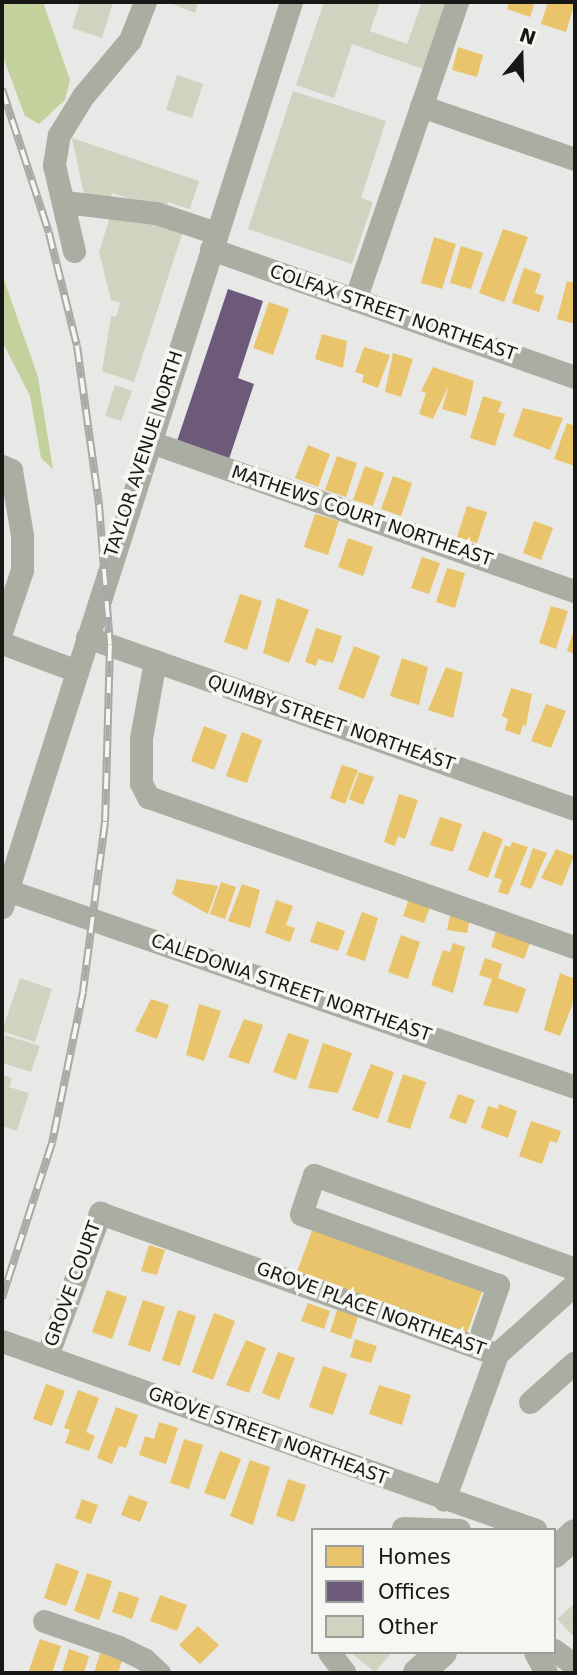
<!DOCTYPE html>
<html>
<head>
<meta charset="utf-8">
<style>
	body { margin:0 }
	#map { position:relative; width:577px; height:1675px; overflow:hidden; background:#e8e9e6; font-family:"DejaVu Sans",sans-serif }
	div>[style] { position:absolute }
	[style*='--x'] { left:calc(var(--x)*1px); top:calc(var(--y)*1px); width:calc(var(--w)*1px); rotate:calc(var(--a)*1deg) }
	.forest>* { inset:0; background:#c3d29c }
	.homes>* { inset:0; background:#e9c46a }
	.offices>* { inset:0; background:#6d597a }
	.building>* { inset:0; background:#ced4c0 }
	.minor>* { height:23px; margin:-11.5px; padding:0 11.5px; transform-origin:11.5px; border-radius:11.5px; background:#a9ada2 }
	.major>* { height:30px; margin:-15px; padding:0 15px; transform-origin:15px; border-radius:15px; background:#abaea2 }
	.rail>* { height:8px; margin-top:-4px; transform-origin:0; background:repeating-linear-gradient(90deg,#f6f7f2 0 16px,#a8aaa5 0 32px); box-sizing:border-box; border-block:2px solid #a8aaa5 }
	span { translate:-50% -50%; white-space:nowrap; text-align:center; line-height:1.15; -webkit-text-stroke:7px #f6f7f2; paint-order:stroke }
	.street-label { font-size:18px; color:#171816 }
	.frame { position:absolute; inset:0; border:4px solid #171816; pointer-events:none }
	.legend { position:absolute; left:311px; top:1528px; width:245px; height:126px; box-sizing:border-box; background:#f6f7f2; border:2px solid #9d9e9a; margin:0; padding:9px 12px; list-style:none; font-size:21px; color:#171816 }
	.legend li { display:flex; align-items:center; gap:14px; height:35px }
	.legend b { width:35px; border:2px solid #9d9e9a }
	.north { position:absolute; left:486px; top:21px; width:70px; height:70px; -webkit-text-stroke:5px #f6f7f2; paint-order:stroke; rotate:19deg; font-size:19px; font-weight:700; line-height:28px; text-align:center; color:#171816 }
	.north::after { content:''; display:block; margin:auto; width:24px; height:32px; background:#171816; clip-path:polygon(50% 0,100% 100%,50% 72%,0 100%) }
</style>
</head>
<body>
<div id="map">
	<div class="forest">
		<i style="clip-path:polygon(2px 2px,43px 2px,70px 80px,65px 100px,39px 124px,25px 116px,2px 54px)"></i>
		<i style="clip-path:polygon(2px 274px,38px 377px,53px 469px,41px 458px,30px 396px,2px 341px)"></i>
	</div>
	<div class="homes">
		<i style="clip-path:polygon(509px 2px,535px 2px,530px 17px,507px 9px)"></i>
		<i style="clip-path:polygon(548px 2px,575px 2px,566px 32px,541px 24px)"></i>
		<i style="clip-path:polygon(458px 47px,483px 55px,477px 77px,452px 70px)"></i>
		<i style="clip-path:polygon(503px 229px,528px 237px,504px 302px,479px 293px)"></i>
		<i style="clip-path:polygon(434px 237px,456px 244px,442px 289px,421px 283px)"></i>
		<i style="clip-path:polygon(461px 246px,483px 253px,471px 289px,450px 283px)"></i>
		<i style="clip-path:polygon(524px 268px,541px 274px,535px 293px,544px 296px,539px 312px,512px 303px)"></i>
		<i style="clip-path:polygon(567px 281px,575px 283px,575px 324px,557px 319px)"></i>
		<i style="clip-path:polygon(269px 302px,289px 309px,273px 355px,253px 348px)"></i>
		<i style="clip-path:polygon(322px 334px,347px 341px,343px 368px,315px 359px)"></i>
		<i style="clip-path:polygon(364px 347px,390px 355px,378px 388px,362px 382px,364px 375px,355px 372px)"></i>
		<i style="clip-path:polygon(393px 353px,413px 359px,401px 397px,385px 392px)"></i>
		<i style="clip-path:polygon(433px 367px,474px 381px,466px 416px,442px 409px,449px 385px,433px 419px,419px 414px,426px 393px,421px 391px)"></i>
		<i style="clip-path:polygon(483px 396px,502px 402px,498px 412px,505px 414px,495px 446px,470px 438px)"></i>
		<i style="clip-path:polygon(523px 408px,563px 418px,550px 450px,513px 436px)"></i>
		<i style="clip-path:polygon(567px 423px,575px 426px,575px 466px,554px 459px)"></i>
		<i style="clip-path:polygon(308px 445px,330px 454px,318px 487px,295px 478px)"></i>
		<i style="clip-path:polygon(337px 456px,357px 463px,346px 497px,325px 490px)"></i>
		<i style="clip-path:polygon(365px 466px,384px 473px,373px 506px,353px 500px)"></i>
		<i style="clip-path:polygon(393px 476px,412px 483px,401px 516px,381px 509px)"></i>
		<i style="clip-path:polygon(467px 506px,487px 512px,477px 543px,457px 537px)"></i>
		<i style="clip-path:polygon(315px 514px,339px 521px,328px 555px,304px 547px)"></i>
		<i style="clip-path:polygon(534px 521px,553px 528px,541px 560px,523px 553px)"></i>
		<i style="clip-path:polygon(348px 538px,373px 547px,363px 576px,338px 567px)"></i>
		<i style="clip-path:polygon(422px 557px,440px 563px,429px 594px,411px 588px)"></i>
		<i style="clip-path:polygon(447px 568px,465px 573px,455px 608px,436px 602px)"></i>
		<i style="clip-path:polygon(240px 594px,262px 601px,247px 650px,224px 642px)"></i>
		<i style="clip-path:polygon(277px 598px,309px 610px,289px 663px,263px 653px)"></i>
		<i style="clip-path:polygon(551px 606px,568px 611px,556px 649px,539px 643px)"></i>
		<i style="clip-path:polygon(575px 626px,575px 654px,567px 651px)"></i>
		<i style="clip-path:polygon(316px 628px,342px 636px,333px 663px,318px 659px,316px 666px,305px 662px)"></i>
		<i style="clip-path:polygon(354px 646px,380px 656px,364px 699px,338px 689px)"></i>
		<i style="clip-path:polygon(402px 658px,428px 667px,419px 705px,390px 696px)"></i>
		<i style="clip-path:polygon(446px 667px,463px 673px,453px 718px,428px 710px)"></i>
		<i style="clip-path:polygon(511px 688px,532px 694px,526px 726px,523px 725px,520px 735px,505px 730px,508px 719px,502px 716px)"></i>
		<i style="clip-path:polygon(546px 704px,566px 711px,551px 748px,531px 741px)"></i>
		<i style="clip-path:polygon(204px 726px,227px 735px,214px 770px,191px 761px)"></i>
		<i style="clip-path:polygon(242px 732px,262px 740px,247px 783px,226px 776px)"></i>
		<i style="clip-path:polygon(342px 765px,358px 770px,345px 804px,330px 798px)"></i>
		<i style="clip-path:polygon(359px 772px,374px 777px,363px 805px,349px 799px)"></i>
		<i style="clip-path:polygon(399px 794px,418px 800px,405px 839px,398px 836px,395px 846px,384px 842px)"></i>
		<i style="clip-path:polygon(440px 817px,462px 824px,453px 852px,430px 845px)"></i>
		<i style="clip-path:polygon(483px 831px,503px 839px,488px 878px,468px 870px)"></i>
		<i style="clip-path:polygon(512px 842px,528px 847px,508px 895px,498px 892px,502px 880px,494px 877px,505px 845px,510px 847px)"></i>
		<i style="clip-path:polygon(533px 848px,547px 853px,531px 889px,520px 885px)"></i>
		<i style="clip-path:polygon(556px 849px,574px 856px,562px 886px,541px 878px)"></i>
		<i style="clip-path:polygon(177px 879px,218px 886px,208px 914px,172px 894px)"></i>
		<i style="clip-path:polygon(221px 882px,236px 887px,225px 919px,210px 914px)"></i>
		<i style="clip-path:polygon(242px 884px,260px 890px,250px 928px,228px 921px)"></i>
		<i style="clip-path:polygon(409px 898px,431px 905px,424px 923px,403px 916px)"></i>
		<i style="clip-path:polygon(276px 900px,293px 906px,286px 925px,295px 928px,290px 942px,265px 933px)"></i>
		<i style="clip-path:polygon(362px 912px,378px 918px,365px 961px,346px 955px)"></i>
		<i style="clip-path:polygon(450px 915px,470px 919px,467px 933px,447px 930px)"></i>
		<i style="clip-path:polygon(317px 921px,345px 931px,338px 951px,310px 942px)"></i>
		<i style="clip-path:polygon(496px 931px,530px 943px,524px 959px,491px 947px)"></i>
		<i style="clip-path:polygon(401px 935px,420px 942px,408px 979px,388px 972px)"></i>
		<i style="clip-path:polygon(453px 943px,465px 947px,453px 993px,431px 985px,443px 950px,450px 952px)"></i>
		<i style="clip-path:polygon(485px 958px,502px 964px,498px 978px,526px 989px,518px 1013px,483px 1005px,492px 979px,479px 975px)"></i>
		<i style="clip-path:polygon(560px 973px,575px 979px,572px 1006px,560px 1036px,544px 1030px)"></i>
		<i style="clip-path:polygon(151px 999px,169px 1005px,157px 1039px,135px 1031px)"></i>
		<i style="clip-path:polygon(199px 1004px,221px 1011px,204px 1061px,186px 1055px)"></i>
		<i style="clip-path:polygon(244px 1019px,263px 1025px,249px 1064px,228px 1057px)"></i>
		<i style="clip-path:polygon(288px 1033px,309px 1040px,296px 1080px,273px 1072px)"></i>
		<i style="clip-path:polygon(323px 1043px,352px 1053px,338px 1093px,308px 1088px)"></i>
		<i style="clip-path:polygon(371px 1064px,394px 1072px,378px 1119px,352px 1110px)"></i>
		<i style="clip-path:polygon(403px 1074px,426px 1082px,410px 1129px,387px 1122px)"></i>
		<i style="clip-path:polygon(458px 1094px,475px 1100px,466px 1124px,449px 1118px)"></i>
		<i style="clip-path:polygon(499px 1104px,517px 1111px,508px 1138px,481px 1128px,488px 1106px,498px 1109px)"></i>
		<i style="clip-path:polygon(531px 1121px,561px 1131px,557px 1143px,550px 1141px,542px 1164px,519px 1156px)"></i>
		<i style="clip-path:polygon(313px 1228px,483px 1289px,467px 1333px,297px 1272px)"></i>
		<i style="clip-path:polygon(149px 1245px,165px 1250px,157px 1275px,141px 1271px)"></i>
		<i style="clip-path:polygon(107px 1290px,127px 1297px,112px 1339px,92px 1332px)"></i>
		<i style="clip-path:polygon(143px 1300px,165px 1307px,150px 1352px,128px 1345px)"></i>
		<i style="clip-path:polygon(308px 1303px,330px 1311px,324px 1329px,301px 1321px)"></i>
		<i style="clip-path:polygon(178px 1310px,196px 1316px,180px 1366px,162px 1360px)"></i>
		<i style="clip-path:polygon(337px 1310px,358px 1316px,351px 1339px,330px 1332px)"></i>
		<i style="clip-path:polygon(214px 1313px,235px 1321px,213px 1380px,192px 1372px)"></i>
		<i style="clip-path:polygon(355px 1339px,377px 1346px,371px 1363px,350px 1357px)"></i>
		<i style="clip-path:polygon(246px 1340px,266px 1348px,249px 1393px,226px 1385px)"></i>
		<i style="clip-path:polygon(278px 1352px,295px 1358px,279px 1400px,262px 1393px)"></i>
		<i style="clip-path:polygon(323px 1366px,347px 1374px,333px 1415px,309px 1407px)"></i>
		<i style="clip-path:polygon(46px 1384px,65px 1391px,52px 1426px,33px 1419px)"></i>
		<i style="clip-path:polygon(379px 1385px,411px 1395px,402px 1425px,369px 1414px)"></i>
		<i style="clip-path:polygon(78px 1390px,99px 1398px,86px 1432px,95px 1436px,89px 1451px,65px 1443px,70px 1430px,64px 1428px)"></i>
		<i style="clip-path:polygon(116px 1407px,138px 1415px,126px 1448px,119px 1446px,112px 1464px,97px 1458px)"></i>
		<i style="clip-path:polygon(159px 1422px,178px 1428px,166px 1464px,139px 1455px,145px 1436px,154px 1439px)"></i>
		<i style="clip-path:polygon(184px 1439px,203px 1445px,189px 1489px,170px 1483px)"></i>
		<i style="clip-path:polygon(220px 1451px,241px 1459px,225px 1500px,204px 1493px)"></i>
		<i style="clip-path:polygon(250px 1460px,270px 1467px,253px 1525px,230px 1516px)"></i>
		<i style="clip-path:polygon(288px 1479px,306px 1485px,294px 1522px,276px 1516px)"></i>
		<i style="clip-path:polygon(129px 1495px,148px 1502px,140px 1522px,121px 1515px)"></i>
		<i style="clip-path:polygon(82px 1499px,98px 1505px,91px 1524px,75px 1518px)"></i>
		<i style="clip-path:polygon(56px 1563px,79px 1571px,66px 1606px,44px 1598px)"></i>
		<i style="clip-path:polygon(87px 1573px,112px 1581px,99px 1620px,74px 1611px)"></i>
		<i style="clip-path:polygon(119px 1591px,139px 1598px,132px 1619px,112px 1612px)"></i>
		<i style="clip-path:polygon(160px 1595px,187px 1605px,177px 1631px,150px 1621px)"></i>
		<i style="clip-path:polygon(198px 1626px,219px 1645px,200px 1664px,179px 1645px)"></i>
		<i style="clip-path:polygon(40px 1639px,61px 1646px,52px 1673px,28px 1673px)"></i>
		<i style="clip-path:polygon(69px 1649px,89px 1656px,84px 1673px,62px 1673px)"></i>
		<i style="clip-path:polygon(100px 1653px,122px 1660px,118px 1673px,94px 1673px)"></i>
	</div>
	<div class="offices">
		<i style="clip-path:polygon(228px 289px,263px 301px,238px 378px,254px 384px,228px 462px,176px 444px)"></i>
	</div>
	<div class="building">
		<i style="clip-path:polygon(80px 2px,113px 2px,102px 38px,72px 28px)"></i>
		<i style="clip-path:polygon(168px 2px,198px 2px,195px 13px)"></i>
		<i style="clip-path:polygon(324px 2px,380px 2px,370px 31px,407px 44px,422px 2px,446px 2px,423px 69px,352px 44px,334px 98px,296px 85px)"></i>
		<i style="clip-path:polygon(177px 75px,203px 84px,192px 118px,166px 110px)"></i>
		<i style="clip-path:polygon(293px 91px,386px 121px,361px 198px,373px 202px,352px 264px,248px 229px)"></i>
		<i style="clip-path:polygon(72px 138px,199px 181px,190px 209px,168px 202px,165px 211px,112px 193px,109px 202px,84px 194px)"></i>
		<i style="clip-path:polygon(112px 211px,184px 228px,134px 382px,102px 371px,111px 316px,116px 317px,120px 303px,111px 300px,99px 252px)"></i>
		<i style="clip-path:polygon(115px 385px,132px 391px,121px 421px,105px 416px)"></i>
		<i style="clip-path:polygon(20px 978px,52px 989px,35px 1042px,2px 1031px)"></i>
		<i style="clip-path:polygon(5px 1035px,40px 1046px,31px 1072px,2px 1063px)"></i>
		<i style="clip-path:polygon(2px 1075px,12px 1078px,9px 1087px,29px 1093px,17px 1131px,2px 1126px)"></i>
		<i style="clip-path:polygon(575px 1603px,575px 1638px,557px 1619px)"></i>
		<i style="clip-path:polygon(350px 1652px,392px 1652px,375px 1672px)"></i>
	</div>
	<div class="minor">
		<i style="--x:421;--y:106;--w:163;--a:19"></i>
		<i style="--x:65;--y:202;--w:92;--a:6.9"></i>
		<i style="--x:156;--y:213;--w:63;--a:18.4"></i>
		<i style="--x:211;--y:249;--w:386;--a:19.4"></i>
		<i style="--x:74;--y:251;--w:88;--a:-103.1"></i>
		<i style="--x:54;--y:165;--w:30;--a:-81"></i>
		<i style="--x:59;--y:135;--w:46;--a:-58.4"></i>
		<i style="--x:83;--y:96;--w:73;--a:-50"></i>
		<i style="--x:130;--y:40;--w:41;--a:-68.5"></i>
		<i style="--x:355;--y:300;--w:315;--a:-71.1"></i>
		<i style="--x:148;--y:441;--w:453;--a:19.4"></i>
		<i style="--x:2;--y:466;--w:10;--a:24"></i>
		<i style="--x:11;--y:470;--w:66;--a:80.4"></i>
		<i style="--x:22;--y:535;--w:35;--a:90"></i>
		<i style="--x:22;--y:570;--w:62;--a:108.7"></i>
		<i style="--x:87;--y:637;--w:517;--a:19.42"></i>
		<i style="--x:2;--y:643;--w:80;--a:20.5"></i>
		<i style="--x:155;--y:661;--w:78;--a:100.3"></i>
		<i style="--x:141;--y:738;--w:45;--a:90"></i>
		<i style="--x:141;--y:783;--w:16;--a:63"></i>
		<i style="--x:148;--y:797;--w:453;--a:19.4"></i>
		<i style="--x:7;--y:890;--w:601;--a:19.13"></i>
		<i style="--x:2;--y:907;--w:950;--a:-72.29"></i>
		<i style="--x:482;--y:1331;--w:49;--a:-70.8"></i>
		<i style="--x:498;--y:1285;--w:209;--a:-160.2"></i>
		<i style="--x:301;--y:1214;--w:41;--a:-71.6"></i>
		<i style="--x:314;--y:1175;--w:277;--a:19.8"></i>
		<i style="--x:2;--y:1341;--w:566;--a:19.49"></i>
		<i style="--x:497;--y:1354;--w:105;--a:-41.9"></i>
		<i style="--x:47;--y:1356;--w:153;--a:-69.7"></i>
		<i style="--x:100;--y:1213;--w:421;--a:19.6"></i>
		<i style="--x:497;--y:1354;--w:155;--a:110"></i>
		<i style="--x:530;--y:1402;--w:60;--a:-41.6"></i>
		<i style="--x:403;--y:1528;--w:56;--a:2"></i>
		<i style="--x:44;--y:1621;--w:79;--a:19.1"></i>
		<i style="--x:119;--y:1647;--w:28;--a:26"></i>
		<i style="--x:144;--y:1659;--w:21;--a:43"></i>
		<i style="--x:554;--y:1650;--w:26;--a:36"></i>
		<i style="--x:329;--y:1652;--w:26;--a:53"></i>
		<i style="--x:535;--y:1652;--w:24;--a:62"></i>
	</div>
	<div class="major">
		<i style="--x:554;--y:1553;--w:28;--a:-42"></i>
		<i style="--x:418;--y:1673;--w:32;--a:-41"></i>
	</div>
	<div class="rail">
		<i style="--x:2;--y:89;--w:151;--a:71.9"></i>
		<i style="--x:49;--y:233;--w:116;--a:76.1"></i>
		<i style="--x:77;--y:346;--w:161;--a:82.1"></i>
		<i style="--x:99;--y:505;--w:140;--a:85.5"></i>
		<i style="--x:110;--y:645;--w:177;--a:91.6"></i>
		<i style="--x:105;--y:822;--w:171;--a:97.4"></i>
		<i style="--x:83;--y:992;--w:154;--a:101.6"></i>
		<i style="--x:52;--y:1143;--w:163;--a:107.9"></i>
	</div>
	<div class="street-label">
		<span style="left:393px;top:313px;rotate:19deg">COLFAX STREET NORTHEAST</span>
		<span style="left:144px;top:454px;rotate:-72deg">TAYLOR AVENUE NORTH</span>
		<span style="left:362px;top:516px;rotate:19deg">MATHEWS COURT NORTHEAST</span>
		<span style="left:331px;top:723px;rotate:19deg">QUIMBY STREET NORTHEAST</span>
		<span style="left:291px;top:988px;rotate:19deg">CALEDONIA STREET NORTHEAST</span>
		<span style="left:73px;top:1284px;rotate:-70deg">GROVE COURT</span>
		<span style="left:371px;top:1309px;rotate:20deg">GROVE PLACE NORTHEAST</span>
		<span style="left:268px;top:1436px;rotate:20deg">GROVE STREET NORTHEAST</span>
	</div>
	<div class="frame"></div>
	<ul class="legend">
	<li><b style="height:19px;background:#e9c46a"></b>Homes</li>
	<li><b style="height:19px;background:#6d597a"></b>Offices</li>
	<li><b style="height:19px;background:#ced4c0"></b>Other</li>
	</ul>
	<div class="north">N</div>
</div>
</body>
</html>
